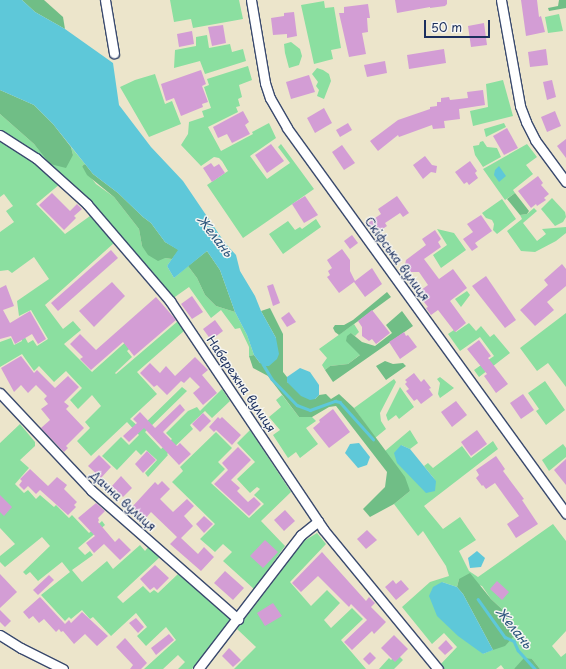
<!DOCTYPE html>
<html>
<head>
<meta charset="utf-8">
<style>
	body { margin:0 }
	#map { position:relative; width:566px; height:669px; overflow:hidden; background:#ece5cb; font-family:"Playpen Sans",sans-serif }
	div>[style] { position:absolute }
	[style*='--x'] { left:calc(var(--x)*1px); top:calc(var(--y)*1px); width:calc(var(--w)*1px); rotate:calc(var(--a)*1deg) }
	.green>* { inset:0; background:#8bdfa0 }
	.forest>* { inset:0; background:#70be86 }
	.water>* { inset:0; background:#5ec8d9 }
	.stream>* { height:2.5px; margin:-1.25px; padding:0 1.25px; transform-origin:1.25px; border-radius:1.25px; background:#5ec8d9 }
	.building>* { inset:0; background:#d39dd5 }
	.roads { filter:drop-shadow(1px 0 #3a4a6e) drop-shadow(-1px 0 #3a4a6e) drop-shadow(0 1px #3a4a6e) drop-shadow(0 -1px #3a4a6e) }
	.minor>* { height:9px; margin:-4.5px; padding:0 4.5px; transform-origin:4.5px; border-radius:4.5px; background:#fff }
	span { translate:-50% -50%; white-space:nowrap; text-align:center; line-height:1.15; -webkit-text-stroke:3px #f6f6f2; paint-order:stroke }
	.street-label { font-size:12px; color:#1b2f5e }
	.water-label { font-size:13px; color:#2c557d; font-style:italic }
	.scale { position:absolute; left:424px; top:20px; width:66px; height:18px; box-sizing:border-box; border:2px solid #1b2f5e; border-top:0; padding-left:5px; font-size:12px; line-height:14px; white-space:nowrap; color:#1b2f5e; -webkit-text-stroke:3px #f6f6f2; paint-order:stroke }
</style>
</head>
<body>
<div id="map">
	<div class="green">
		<i style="clip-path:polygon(170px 0,239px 0,243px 19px,193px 28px,191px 19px,174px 22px)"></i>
		<i style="clip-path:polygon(324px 1px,325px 8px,334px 7px,341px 48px,331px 50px,333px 59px,314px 64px,301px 5px)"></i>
		<i style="clip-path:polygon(559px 14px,563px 31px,548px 33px,545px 17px)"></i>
		<i style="clip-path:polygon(207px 35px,209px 48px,230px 44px,232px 52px,243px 49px,246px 61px,205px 74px,200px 61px,174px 68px,175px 50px,196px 46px,196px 37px)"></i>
		<i style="clip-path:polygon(291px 42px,300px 49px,302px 56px,299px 65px,289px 68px,285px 53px,284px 44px)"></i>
		<i style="clip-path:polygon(248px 66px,252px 80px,239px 85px,242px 97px,238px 99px,240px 106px,236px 107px,238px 112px,208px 127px,221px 151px,253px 134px,252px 132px,269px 123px,276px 138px,250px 156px,267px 179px,290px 163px,278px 147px,281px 144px,314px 189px,243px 238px,207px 185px,228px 171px,222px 161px,219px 158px,214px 157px,201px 166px,181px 145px,188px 134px,189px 122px,204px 117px,202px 111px,211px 108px,204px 87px,209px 85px,207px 79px)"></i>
		<i style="clip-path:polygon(317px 68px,323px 70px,329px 74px,331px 81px,324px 99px,317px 96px,319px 90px,316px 86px,318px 82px,312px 74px)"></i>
		<i style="clip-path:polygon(155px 74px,165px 104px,172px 101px,181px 124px,149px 137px,120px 87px,135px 80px)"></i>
		<i style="clip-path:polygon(503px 80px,513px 116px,473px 126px,470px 111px,488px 107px,486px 84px)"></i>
		<i style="clip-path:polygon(0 114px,34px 144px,51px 164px,73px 155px,71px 147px,85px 164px,82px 166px,96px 184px,114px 197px,139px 229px,142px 246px,165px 258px,172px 259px,167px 266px,174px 278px,188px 266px,197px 278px,205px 295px,216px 306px,235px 312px,247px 335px,254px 355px,249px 356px,249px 347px,240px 328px,235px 329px,221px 310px,211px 318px,189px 287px,172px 299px,89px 202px,0 131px)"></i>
		<i style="clip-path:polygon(504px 123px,506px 127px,486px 137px,484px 129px)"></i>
		<i style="clip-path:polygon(0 139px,33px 160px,60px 184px,36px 204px,65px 234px,90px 216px,114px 243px,45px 305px,63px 329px,73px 321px,81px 330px,64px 344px,92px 372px,139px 330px,138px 341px,127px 351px,132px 357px,115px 373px,116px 374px,178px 321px,184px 331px,137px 372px,157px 394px,130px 419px,140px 428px,182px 387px,187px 391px,145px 432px,161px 449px,172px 439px,166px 433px,188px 411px,197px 407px,200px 411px,222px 389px,230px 401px,212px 418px,205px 411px,190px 425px,193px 429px,167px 454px,168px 455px,148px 477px,145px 473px,157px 460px,146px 450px,141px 455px,136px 450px,117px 470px,102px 456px,121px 437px,129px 445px,139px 435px,127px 422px,91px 456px,77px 441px,90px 428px,85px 422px,101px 406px,92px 395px,78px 409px,70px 400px,82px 388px,66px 371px,54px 382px,39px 366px,34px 371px,22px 354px,0 367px,0 342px,11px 338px,14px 345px,22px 341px,18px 324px,28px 343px,33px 340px,37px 346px,48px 339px,31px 310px,19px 316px,17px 301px,49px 279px,34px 257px,12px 273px,8px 270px,0 271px,0 232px,14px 222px,6px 211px,13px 206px,4px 194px,0 197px)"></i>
		<i style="clip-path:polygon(483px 141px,487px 147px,497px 148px,501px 157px,483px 167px,475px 155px,473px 146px,479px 145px,480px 142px)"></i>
		<i style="clip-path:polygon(527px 144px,537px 157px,526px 165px,533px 174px,513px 190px,515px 193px,505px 200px,483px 169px)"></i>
		<i style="clip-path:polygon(552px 198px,565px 212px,566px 217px,563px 222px,555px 226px,541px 209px)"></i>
		<i style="clip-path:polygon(502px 199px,516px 219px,497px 234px,493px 230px,494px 224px,492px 220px,486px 218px,482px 213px)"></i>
		<i style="clip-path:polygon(534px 208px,537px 211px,523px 223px,537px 241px,546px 234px,542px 229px,566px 227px,566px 233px,556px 241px,535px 252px,521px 251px,507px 231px,522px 219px,520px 215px,527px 214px)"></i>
		<i style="clip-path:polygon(316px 219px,321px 227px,283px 254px,269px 234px,288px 221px,295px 230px,300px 227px,302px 229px)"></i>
		<i style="clip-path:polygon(437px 229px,454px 233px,466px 250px,441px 268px,433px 255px,447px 245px)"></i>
		<i style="clip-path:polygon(467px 291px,470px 295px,461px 307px,455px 299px)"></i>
		<i style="clip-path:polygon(566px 313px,566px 387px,548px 363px,537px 371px,520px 348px)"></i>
		<i style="clip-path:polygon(469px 323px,476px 331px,481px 326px,490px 337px,494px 334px,510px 353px,479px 377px,474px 370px,494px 356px,480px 337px,460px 351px,448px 334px,454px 330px,456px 332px)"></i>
		<i style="clip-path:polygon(354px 324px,359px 332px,355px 336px,351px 333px,356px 350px,361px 354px,348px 364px,330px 366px,325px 370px,322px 365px,327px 358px,319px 349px)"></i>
		<i style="clip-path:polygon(440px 377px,454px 388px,440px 398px,438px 394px,440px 383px,437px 379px)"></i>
		<i style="clip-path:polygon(394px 379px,396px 382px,380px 413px,381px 421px,386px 429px,375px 438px,354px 408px)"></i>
		<i style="clip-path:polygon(545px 381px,565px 410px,546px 425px,536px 411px,539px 409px,528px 393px)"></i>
		<i style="clip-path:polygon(400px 387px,414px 407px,399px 419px,396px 415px,388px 421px,386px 415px)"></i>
		<i style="clip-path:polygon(282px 395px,299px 417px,312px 417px,316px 421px,306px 428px,318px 444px,300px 458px,296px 452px,288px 458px,273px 435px,280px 430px,269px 417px,281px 407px,276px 400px)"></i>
		<i style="clip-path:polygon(20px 424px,35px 442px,35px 446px,20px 460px,29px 468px,15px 484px,24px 493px,28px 490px,36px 499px,40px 495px,54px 507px,56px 505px,69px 518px,72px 515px,89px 533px,102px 521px,105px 525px,78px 548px,85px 555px,90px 551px,93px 555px,72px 570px,82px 582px,107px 561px,113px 569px,140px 545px,145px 551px,149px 546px,160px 557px,117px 597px,123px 603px,143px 586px,150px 593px,154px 590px,158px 593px,178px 574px,232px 620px,192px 669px,178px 669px,185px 662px,178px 655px,163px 669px,144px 669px,176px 640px,166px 627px,146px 646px,137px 636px,147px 627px,136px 613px,111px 636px,93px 617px,90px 619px,82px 610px,71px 619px,69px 617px,65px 621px,41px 595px,70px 572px,62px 562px,38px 581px,30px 572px,26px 575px,23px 572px,50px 546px,42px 537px,5px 567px,0 562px,0 556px,15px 544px,0 528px,0 443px)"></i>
		<i style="clip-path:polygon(250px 430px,291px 492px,261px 521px,285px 546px,254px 589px,223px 561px,232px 552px,223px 544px,215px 552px,200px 539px,215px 524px,172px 482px,183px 471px,180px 467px,216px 432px,232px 448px,218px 462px,225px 469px,211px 483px,249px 518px,264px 504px,254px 495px,260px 489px,257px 487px,250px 493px,237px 479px,255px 462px,237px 443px)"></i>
		<i style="clip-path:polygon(evenodd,410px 430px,418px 443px,410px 449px,401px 445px,436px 481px,424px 466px,428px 463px,433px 468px,462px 446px,471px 458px,493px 441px,498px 449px,424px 506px,443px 529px,460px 517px,476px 540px,459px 551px,469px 571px,478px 577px,553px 524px,566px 541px,566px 631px,552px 646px,561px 657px,566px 653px,566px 669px,540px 669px,532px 659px,514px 669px,504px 669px,501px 665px,496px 669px,442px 669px,439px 666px,457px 647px,444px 633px,432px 644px,402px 607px,430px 582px,449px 576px,446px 566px,423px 531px,418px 536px,394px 504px,410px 491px,385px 451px,410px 430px,459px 579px,482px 586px,491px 599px,505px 612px,499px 647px,483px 654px,442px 582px,457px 587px,459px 579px)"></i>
		<i style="clip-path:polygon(563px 444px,566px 448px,566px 457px,549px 471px,542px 460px)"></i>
		<i style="clip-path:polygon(317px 533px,326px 544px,290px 582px,311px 606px,327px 590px,340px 603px,324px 620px,331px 628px,352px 608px,363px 619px,341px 640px,366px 669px,234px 669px,256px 647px,237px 629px,304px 541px)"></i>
		<i style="clip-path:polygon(397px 654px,403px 660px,394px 669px,379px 669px,389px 658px,391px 660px)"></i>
	</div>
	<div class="forest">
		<i style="clip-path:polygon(22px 0,44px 0,63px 17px,65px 29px,35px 12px)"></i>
		<i style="clip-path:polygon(559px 0,566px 0,566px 8px,549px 11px,548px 8px,558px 6px)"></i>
		<i style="clip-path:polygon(0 90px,34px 105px,53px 124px,71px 147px,73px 155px,66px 168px,50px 164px,34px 144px,0 114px)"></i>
		<i style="clip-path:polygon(85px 164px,93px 174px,118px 193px,143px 217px,151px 223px,165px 242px,179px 250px,172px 259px,165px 258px,158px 261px,148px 255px,142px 246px,139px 229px,114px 197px,87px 175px,82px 166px)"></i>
		<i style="clip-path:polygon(515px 193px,529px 211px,527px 214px,520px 215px,507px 199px)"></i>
		<i style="clip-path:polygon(207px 251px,220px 270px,235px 312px,216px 306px,205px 295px,197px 278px,188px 266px)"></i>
		<i style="clip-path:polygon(387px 292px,391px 297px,339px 335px,335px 332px,333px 328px,335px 325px,344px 325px,353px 320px)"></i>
		<i style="clip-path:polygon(270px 308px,283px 334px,283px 372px,287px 377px,287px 382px,315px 399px,319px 395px,326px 394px,331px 399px,339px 394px,354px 408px,405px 477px,410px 491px,394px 504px,370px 517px,363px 509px,385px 487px,387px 472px,336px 406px,329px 407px,312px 417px,299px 417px,268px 376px,253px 368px,249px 356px,254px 355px,260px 363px,276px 338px,261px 311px)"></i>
		<i style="clip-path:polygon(402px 311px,413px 326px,333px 382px,325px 370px,330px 366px,348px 364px,360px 355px,346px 341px,347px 336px,351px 333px,362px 342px,375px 346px,392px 333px,386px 325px)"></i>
		<i style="clip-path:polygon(385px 361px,393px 364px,403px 363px,406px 366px,386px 380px,376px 366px)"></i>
		<i style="clip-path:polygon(470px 573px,491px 599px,505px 612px,513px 637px,505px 646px,493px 650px,463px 594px,457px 587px,459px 579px)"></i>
		<i style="clip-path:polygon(524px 658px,532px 659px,540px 669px,514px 669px)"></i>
	</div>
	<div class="water">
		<i style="clip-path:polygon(0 0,22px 0,35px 12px,65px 29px,113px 63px,119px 105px,151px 147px,183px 181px,225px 243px,236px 255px,240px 271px,255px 296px,261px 311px,276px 338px,279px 354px,277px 359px,269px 366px,264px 366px,260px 363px,254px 355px,247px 335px,235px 312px,220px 270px,207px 251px,174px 278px,167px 266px,178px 250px,165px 242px,151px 223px,143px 217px,118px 193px,93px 174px,53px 124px,34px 105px,0 90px)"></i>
		<i style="clip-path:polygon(499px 166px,506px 176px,499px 182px,494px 175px,495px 170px)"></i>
		<i style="clip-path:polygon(300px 368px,310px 372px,319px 385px,319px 395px,315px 399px,310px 400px,301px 396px,287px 382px,287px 377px)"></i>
		<i style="clip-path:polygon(359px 443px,370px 457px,367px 465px,358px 468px,345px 453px,350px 444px)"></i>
		<i style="clip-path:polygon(401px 445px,410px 449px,436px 481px,435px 491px,426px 493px,397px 463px,394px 453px)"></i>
		<i style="clip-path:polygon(477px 551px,485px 558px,481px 567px,470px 568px,468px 558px)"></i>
		<i style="clip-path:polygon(442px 582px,457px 587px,463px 594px,493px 650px,483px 654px,458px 636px,437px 616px,429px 596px,433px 587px)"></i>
	</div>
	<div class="stream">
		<i style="--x:263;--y:364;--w:17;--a:59"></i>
		<i style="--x:272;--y:379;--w:36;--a:46"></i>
		<i style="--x:297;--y:405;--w:14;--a:21"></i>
		<i style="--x:310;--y:410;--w:27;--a:-20"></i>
		<i style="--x:335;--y:401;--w:5;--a:11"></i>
		<i style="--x:340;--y:402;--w:50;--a:48.3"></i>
		<i style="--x:478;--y:599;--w:47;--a:54.6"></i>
		<i style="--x:505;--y:637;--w:10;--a:24"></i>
		<i style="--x:514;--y:641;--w:10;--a:66"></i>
		<i style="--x:518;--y:650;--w:25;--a:48"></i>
	</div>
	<div class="building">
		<i style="clip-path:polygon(395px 0,447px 0,447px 4px,445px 6px,430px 8px,430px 7px,397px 13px)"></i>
		<i style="clip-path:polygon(521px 0,537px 0,539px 17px,541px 16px,545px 32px,526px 36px)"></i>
		<i style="clip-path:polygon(368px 4px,370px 18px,367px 18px,368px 32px,362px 33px,366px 54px,349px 57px,339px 13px,344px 13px,344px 7px)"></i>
		<i style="clip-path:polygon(294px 12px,297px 36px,287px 38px,287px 34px,273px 35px,271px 18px,284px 16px,284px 13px)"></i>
		<i style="clip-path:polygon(484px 23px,487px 45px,471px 47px,468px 26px)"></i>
		<i style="clip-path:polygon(223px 25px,226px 43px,212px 46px,208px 27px)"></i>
		<i style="clip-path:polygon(192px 31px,194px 44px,179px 47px,177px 34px)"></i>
		<i style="clip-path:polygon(444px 49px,446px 63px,409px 69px,407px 55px)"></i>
		<i style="clip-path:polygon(546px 49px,548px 65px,530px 67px,528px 52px)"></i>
		<i style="clip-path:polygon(385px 61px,387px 73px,367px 77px,364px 65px)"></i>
		<i style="clip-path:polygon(201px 70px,206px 84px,202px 86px,208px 102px,202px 104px,203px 107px,181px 116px,174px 98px,166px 101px,161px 84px)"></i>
		<i style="clip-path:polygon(309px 75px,315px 92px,291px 99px,286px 82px)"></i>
		<i style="clip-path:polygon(552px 80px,556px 97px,547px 100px,543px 82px)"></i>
		<i style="clip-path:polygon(483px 90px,485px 105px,459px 109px,460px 119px,444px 121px,445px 128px,433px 129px,432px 125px,399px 137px,398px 135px,378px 151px,370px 141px,398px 120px,430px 109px,430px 107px,437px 106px,437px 102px,441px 102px,441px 98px,449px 97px,450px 100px,468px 98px,467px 92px)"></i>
		<i style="clip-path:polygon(324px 108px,332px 123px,315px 133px,307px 118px)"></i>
		<i style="clip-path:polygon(243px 111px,249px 122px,245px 125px,250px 134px,232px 143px,227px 134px,218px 138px,213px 127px)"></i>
		<i style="clip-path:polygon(555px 111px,561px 126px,547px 132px,541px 117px)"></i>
		<i style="clip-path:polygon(348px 123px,352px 130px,340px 137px,336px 130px)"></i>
		<i style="clip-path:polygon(507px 128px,518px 148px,504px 155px,493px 136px)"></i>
		<i style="clip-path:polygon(566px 139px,566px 158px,557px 146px)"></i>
		<i style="clip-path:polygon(271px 144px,284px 161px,267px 173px,255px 155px)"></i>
		<i style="clip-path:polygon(342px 145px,355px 163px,344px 170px,332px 152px)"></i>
		<i style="clip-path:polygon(425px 156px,432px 165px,437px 166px,436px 173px,431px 172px,423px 179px,413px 165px)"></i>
		<i style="clip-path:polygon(470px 161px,477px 171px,475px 173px,478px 178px,469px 185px,467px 182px,464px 184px,455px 172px)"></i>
		<i style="clip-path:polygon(211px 163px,214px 167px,219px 164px,225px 173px,212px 182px,203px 168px)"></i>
		<i style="clip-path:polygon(538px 176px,543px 183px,541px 185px,549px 194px,544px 198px,546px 200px,537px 206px,536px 204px,531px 208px,518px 191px)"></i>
		<i style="clip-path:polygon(52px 193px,70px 211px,77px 204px,82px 209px,74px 216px,76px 218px,64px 230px,39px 205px)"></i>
		<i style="clip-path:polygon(305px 196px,318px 215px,304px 223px,292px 204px)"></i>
		<i style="clip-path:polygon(397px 196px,409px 213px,403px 217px,400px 213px,385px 223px,387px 226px,375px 234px,368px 223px,381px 214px,378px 209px)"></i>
		<i style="clip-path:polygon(481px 215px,492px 231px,475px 243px,478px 247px,472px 251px,463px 239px,473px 232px,467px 224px)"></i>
		<i style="clip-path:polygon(435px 230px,441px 239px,438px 242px,441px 247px,424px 259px,439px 279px,453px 269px,467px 288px,450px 301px,466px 323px,455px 332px,438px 310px,431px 315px,426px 308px,428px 307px,417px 293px,428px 285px,419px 272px,409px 272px,405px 265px,406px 260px,426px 245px,422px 239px)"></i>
		<i style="clip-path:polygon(352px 235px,358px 243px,350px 249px,344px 241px)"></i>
		<i style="clip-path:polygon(342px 249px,350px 260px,350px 271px,355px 281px,372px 268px,382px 284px,365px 297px,354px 282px,339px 293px,327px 277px,330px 275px,328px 271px,332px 268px,327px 260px)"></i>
		<i style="clip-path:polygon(111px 250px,118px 258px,58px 311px,51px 303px)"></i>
		<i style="clip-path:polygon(562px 264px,566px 269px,566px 286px,547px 302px,554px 310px,535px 326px,520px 310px,548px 285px,544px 280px)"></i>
		<i style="clip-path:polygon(486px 276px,516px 320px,505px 328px,472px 286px)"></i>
		<i style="clip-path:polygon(112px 282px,125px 296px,94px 327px,79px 311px)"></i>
		<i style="clip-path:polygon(273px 284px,280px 303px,273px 306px,267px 286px)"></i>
		<i style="clip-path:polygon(6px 285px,14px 306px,3px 310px,10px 323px,30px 311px,46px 339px,38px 344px,32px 334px,15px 344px,11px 336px,0 339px,0 288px)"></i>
		<i style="clip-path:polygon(192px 296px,203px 312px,192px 319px,181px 304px)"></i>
		<i style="clip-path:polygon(156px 297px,176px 320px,134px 356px,123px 342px,91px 370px,80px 359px,83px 357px,70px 344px,80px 334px,96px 350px)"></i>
		<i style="clip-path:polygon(372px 310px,390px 333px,376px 344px,372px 339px,369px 341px,362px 336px,362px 327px,358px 321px)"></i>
		<i style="clip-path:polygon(289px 312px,296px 322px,287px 327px,281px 318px)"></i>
		<i style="clip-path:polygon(215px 320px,223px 331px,211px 340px,203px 329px)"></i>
		<i style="clip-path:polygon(404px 332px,406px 336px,408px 335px,417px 347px,400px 359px,389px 342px)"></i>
		<i style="clip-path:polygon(479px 340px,491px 356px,488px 358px,508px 384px,496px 393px,484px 376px,487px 374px,467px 349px)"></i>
		<i style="clip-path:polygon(21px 356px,34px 373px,37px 370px,55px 388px,68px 376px,79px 387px,64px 402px,69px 406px,66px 409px,84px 428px,66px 446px,68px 448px,64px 452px,41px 428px,50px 420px,41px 409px,48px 404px,44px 399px,47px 396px,36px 385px,28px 393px,21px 385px,14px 392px,1px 368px)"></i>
		<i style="clip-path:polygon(195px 357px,208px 370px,202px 375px,217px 393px,203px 405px,193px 393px,200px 387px,190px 377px,184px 383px,181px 381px,167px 395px,157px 385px,154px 387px,140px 373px,150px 363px,160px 373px,166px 366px,175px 376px)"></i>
		<i style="clip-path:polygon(414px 373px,421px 382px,424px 379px,431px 388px,429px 389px,433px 395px,421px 404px,417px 399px,414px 401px,406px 391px,409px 389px,405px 384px,407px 382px,405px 380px)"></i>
		<i style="clip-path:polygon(523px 394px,534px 410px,521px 419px,510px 403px)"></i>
		<i style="clip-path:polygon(456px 401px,467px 415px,452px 427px,441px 412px)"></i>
		<i style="clip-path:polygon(180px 404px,185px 410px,163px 432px,177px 446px,180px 443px,191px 454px,179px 465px,144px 428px,129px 442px,123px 436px,137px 423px,133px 419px,140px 412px,155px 428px)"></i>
		<i style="clip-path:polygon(333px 409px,350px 432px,329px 448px,313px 428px,320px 422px,319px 420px)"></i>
		<i style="clip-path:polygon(203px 413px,211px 421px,200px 432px,192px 424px)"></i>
		<i style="clip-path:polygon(218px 417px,220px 419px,222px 417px,241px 435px,232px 445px,216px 430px,214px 432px,209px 427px)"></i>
		<i style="clip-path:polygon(477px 430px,487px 444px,471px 456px,461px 442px)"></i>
		<i style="clip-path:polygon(238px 447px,251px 460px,231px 480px,240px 488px,237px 491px,248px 502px,254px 497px,261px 504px,249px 516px,214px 484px,228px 470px,222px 463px)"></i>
		<i style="clip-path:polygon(147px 451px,156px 460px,143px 473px,135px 464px)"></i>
		<i style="clip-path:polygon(99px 455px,111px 467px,101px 478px,88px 466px)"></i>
		<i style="clip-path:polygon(496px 456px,505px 469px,503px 471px,524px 499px,522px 500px,538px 524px,516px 538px,507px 524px,519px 516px,495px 483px,486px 489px,483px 485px,482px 486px,476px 478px,479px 475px,476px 470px)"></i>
		<i style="clip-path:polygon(566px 459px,566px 485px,554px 470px)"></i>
		<i style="clip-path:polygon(30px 469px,48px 486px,57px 477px,67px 485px,64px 489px,77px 502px,74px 505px,76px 507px,68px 515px,40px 490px,36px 494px,28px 486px,24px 490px,19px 485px,22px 481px,20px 479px)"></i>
		<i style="clip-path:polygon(121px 476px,132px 488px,123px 497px,112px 486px)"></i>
		<i style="clip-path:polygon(162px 481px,170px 489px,160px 499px,173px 512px,187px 499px,194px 506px,184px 516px,193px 526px,181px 538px,198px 554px,204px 547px,214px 557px,201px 571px,170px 544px,177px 537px,151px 512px,145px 519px,132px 507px,155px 482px,158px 485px)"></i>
		<i style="clip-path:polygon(0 495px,12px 507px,4px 516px,0 512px)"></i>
		<i style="clip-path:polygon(96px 503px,105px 511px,98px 518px,99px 520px,98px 522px,115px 542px,119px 538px,131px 550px,120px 560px,104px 544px,94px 553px,86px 543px,95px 536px,78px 518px)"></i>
		<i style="clip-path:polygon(285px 510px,295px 521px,284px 531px,274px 520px)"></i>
		<i style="clip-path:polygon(204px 516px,213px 524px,204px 533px,196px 524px)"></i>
		<i style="clip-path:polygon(367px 530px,377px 540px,366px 549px,357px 539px)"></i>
		<i style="clip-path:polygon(265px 540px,278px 552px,263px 568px,250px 556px)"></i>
		<i style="clip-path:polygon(322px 552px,366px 601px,369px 597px,375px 603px,371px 607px,386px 622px,374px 634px,372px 631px,352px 650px,344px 642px,367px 620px,351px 604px,349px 607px,318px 576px,301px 592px,292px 583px)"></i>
		<i style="clip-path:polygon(155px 565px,169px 578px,157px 590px,154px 587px,150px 590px,140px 579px)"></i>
		<i style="clip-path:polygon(225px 571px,244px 588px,233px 600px,214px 583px)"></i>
		<i style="clip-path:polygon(0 574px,17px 592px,0 608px)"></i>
		<i style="clip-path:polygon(49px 575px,54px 580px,38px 595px,33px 590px)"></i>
		<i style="clip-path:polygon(393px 580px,396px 584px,401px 580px,409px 589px,396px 600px,385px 587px)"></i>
		<i style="clip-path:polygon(497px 581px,509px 592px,502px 600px,490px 589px)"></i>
		<i style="clip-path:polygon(40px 597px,65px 624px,69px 620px,71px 623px,82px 612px,108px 636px,97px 646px,85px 634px,74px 644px,63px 631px,61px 632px,59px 629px,56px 632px,44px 619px,39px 623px,33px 616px,29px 619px,23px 612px)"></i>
		<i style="clip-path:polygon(273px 603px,282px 616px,265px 626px,257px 613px)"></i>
		<i style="clip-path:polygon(0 610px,11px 621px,5px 627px,0 622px)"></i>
		<i style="clip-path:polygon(136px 618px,144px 627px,138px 633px,129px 623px)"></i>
		<i style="clip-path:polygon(169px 634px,174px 640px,156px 655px,151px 648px)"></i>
		<i style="clip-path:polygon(394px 635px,408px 649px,395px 662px,381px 648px)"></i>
		<i style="clip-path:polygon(125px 638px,147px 663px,141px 669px,130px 669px,133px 665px,116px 647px)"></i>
		<i style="clip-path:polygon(446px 640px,453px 648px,445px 655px,438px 648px)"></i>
		<i style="clip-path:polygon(229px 648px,241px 660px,233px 667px,222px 656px)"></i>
		<i style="clip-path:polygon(370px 652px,376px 658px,369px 665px,363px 659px)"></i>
	</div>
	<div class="roads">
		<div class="minor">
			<i style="--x:105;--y:0;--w:54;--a:80.4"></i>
			<i style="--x:251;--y:0;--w:84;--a:80.4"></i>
			<i style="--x:265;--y:83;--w:16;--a:72"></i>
			<i style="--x:270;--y:98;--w:34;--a:60"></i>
			<i style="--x:287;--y:128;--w:476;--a:54.1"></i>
			<i style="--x:501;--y:0;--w:108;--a:79.8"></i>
			<i style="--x:520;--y:106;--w:17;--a:69"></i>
			<i style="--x:526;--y:122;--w:20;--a:63"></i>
			<i style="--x:535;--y:140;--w:52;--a:53.6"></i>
			<i style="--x:0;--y:135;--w:43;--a:32.6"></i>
			<i style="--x:36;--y:158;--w:69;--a:42"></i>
			<i style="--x:87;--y:204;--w:128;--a:49.4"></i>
			<i style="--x:170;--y:301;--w:275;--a:56.1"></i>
			<i style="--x:323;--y:529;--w:181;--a:50.6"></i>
			<i style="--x:0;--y:393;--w:133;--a:46.8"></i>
			<i style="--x:91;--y:490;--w:196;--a:41.3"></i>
			<i style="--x:0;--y:635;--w:25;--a:32"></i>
			<i style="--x:21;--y:648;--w:47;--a:26.6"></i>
			<i style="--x:198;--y:669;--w:169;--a:-52.5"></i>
			<i style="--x:301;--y:535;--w:22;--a:-39"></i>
		</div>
	</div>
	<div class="street-label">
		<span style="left:397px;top:259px;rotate:54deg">Скіфська вулиця</span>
		<span style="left:241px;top:384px;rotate:56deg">Набережна вулиця</span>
		<span style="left:123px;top:501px;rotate:42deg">Дачна вулиця</span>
	</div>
	<div class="water-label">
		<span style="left:215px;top:236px;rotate:52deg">Желань</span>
		<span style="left:514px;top:628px;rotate:51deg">Желань</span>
	</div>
	<div class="scale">50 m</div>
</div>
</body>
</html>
